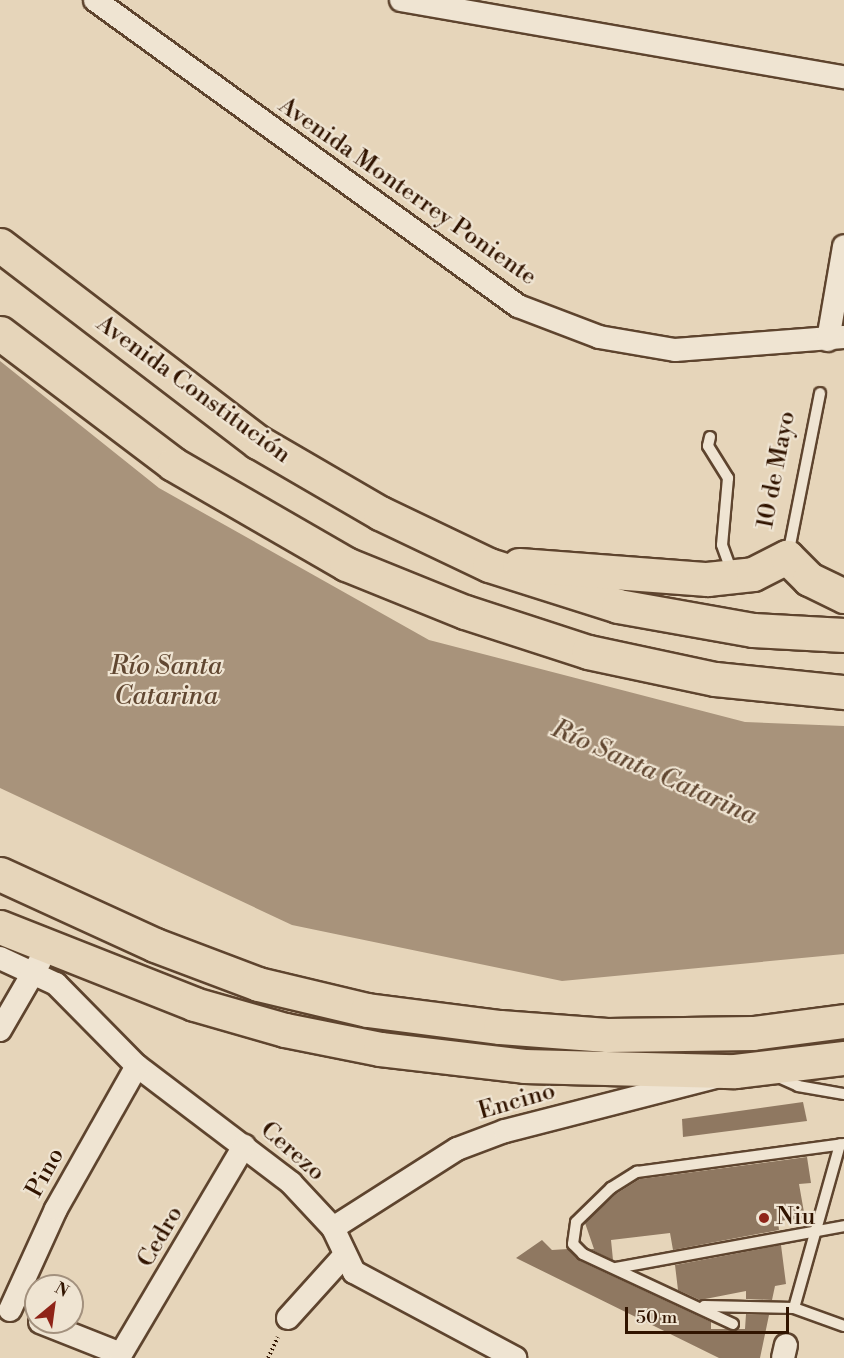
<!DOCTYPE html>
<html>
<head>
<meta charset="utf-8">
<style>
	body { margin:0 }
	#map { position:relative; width:844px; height:1358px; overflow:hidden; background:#e6d5ba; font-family:"Libre Bodoni",serif }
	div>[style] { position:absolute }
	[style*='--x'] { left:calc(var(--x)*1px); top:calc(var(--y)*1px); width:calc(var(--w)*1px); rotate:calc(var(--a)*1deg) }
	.water>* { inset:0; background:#a8937b }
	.building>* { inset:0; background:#8f7861 }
	.path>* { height:4px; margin-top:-2px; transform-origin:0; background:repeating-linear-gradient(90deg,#311400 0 1.5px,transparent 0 4.5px) }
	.roads { filter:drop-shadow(2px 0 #5e442e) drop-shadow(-2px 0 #5e442e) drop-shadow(0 2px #5e442e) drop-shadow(0 -2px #5e442e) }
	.service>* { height:10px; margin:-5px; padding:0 5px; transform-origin:5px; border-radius:5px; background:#efe4d2 }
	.minor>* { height:22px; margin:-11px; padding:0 11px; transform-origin:11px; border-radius:11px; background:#efe4d2 }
	.trunk>* { height:33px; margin:-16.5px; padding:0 16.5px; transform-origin:16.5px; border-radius:16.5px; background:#e6d5ba }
	.dots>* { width:16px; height:16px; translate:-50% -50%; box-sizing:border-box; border:3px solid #efe4d2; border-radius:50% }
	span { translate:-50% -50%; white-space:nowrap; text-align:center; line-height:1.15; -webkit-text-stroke:4.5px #efe4d2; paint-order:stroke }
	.street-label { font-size:24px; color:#311400 }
	.poi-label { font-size:24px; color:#311400 }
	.left { translate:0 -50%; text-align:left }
	.water-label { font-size:26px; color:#614731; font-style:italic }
	.north { position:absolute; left:24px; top:1274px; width:60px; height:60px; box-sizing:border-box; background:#efe4d2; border:2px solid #a3917e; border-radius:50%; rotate:29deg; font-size:16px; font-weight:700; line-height:24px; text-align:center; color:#311400 }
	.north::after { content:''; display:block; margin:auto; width:21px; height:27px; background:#8f2418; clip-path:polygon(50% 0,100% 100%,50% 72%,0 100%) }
	.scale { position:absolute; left:625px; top:1307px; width:164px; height:27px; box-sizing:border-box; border:3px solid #311400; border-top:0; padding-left:8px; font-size:18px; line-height:21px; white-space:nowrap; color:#311400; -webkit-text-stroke:4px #efe4d2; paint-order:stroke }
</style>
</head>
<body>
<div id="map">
	<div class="water">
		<i style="clip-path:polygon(0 361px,159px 488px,429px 640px,745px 722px,844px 726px,844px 954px,562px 981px,292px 925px,0 788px)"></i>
	</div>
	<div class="building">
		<i style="clip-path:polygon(803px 1102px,807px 1121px,683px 1137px,682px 1119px)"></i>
		<i style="clip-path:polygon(807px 1157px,811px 1183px,799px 1184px,805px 1218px,778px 1221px,779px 1230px,673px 1250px,670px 1233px,611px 1240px,613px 1260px,590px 1249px,594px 1249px,585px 1223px,616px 1194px,640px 1179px)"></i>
		<i style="clip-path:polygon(542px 1240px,552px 1250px,568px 1249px,580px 1261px,711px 1322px,711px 1329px,745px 1329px,746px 1314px,769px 1315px,760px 1358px,719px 1358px,516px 1258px)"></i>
		<i style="clip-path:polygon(781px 1245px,786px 1284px,775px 1286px,772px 1300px,746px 1299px,746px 1291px,700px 1300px,678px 1290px,675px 1265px)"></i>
	</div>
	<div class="path">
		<i style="--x:268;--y:1358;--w:23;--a:-65"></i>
	</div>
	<div class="roads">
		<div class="service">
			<i style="--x:710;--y:437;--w:9;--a:103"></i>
			<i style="--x:708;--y:446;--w:38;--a:58"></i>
			<i style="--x:728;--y:478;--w:67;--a:95.1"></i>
			<i style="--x:722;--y:545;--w:30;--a:70"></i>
			<i style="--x:788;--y:555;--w:165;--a:-78.8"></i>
			<i style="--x:776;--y:1076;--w:24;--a:24"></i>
			<i style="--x:798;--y:1086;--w:47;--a:9.9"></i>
			<i style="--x:616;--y:1268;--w:232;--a:-10.4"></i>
			<i style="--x:704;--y:1306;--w:90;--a:1.3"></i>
			<i style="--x:794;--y:1308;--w:170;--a:-74.3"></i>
			<i style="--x:794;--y:1308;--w:53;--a:19.8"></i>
			<i style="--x:733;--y:1324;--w:166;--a:-155"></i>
			<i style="--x:583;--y:1254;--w:14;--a:-135"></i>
			<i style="--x:573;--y:1244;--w:22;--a:-82"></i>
			<i style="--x:576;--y:1222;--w:49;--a:-44.2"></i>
			<i style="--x:611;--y:1188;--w:31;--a:-32"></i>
			<i style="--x:637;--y:1172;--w:209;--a:-7.7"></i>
		</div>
		<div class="minor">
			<i style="--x:95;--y:0;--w:522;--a:35.88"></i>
			<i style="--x:518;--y:306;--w:87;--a:20.9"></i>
			<i style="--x:599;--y:337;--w:77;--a:9.7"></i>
			<i style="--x:675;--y:350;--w:169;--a:-4.4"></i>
			<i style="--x:401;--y:0;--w:450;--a:9.9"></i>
			<i style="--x:828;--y:340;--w:95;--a:-80.3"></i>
			<i style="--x:0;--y:958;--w:62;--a:24.9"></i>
			<i style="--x:56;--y:984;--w:115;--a:45.4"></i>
			<i style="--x:137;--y:1066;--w:193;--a:37.2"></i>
			<i style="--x:291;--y:1183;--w:62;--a:47"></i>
			<i style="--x:333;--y:1228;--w:49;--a:64.5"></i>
			<i style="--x:354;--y:1272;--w:183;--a:28.1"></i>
			<i style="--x:0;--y:1030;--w:80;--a:-59.9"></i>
			<i style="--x:333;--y:1228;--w:147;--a:-32.5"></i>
			<i style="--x:457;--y:1149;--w:51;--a:-20.6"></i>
			<i style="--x:505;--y:1131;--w:217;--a:-14.4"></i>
			<i style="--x:10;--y:1310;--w:111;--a:-65.5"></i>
			<i style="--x:56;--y:1209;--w:164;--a:-60.5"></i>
			<i style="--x:288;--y:1318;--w:85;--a:-47.9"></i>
			<i style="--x:40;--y:1322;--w:87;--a:21.6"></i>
			<i style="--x:121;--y:1354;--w:242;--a:-59.4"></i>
			<i style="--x:783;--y:1358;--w:13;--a:-77"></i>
		</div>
		<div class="trunk">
			<i style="--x:0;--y:245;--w:325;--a:37.4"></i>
			<i style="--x:258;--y:442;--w:141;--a:30.2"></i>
			<i style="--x:380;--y:513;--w:121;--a:25.5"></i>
			<i style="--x:489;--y:565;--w:135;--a:17.6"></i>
			<i style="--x:618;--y:606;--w:137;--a:10.1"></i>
			<i style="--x:753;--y:630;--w:91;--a:3.1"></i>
			<i style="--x:0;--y:333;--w:217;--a:37.1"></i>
			<i style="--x:173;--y:464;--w:200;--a:30"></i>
			<i style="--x:346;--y:564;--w:128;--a:22"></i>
			<i style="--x:465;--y:612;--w:129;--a:18"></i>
			<i style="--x:588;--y:652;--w:130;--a:12"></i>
			<i style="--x:715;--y:679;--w:130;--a:5.8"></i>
			<i style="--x:519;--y:565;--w:189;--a:4.3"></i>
			<i style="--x:707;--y:579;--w:46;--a:-6.2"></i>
			<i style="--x:753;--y:574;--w:38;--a:-27"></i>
			<i style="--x:787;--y:557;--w:31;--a:45"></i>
			<i style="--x:809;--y:579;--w:39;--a:26"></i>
			<i style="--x:0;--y:874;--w:170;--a:24.6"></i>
			<i style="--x:155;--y:945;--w:110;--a:20.7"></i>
			<i style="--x:258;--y:984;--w:112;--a:13.4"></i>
			<i style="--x:367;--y:1010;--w:134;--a:7.3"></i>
			<i style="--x:500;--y:1027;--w:107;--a:4.3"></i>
			<i style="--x:607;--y:1035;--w:146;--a:-0.8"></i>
			<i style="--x:753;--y:1033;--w:92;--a:-7.5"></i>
			<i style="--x:0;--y:927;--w:209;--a:21.6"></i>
			<i style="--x:194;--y:1004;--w:95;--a:15.9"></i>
			<i style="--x:285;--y:1030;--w:97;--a:11.3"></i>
			<i style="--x:380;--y:1049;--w:145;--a:6.7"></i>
			<i style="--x:524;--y:1066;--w:211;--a:1.4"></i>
			<i style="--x:735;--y:1071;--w:110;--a:-6.8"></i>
		</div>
	</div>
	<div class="dots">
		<i style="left:764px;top:1218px;background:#8f2418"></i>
	</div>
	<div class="street-label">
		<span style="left:407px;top:192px;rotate:35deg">Avenida Monterrey Poniente</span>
		<span style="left:193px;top:390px;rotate:36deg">Avenida Constitución</span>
		<span style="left:777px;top:470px;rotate:-79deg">10 de Mayo</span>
		<span style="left:517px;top:1102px;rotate:-16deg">Encino</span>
		<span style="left:292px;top:1152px;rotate:41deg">Cerezo</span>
		<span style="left:46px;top:1173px;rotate:-61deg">Pino</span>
		<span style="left:161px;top:1237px;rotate:-60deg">Cedro</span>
	</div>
	<div class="poi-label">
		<span class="left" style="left:776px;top:1218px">Niu</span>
	</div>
	<div class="water-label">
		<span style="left:166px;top:682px">Río Santa<br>Catarina</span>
		<span style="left:654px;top:773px;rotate:24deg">Río Santa Catarina</span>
	</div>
	<div class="north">N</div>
	<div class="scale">50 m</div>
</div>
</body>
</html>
